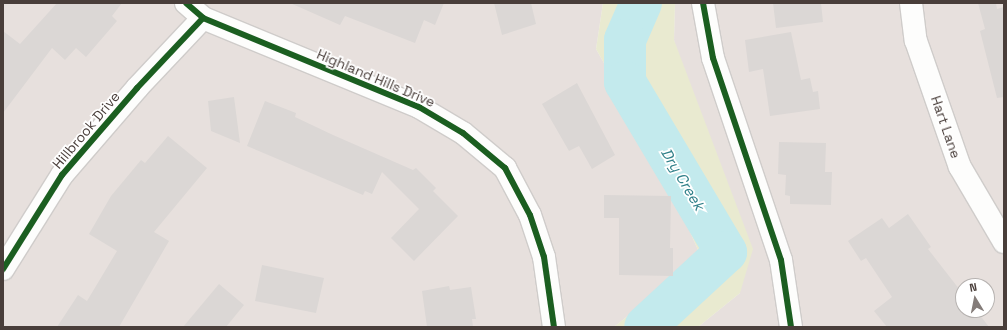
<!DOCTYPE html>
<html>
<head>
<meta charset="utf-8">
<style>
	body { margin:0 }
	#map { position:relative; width:1007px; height:330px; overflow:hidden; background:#f3f0ee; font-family:"Space Grotesk",sans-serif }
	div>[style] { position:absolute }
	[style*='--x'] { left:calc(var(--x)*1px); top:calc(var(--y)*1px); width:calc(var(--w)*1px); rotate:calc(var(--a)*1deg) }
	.residential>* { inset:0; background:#e7e0dd }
	.green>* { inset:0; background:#e9ead0 }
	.river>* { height:42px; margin:-21px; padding:0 21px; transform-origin:21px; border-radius:21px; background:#c3eaed }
	.building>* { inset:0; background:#dbd7d5 }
	.roads { filter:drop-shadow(1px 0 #cfccca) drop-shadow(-1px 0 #cfccca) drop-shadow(0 1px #cfccca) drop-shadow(0 -1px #cfccca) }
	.minor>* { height:22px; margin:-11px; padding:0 11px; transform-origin:11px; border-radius:11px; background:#fdfdfc }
	.cycleway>* { height:6px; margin:-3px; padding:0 3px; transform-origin:3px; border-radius:3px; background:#1b5e20 }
	span { translate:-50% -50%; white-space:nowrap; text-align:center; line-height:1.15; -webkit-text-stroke:3.5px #fff; paint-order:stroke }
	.street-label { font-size:14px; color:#493e3a }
	.water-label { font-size:15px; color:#2f7f88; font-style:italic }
	.frame { position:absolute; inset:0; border:4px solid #493e3a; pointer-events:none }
	.north { position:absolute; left:955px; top:278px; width:40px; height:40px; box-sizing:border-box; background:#fff; border:1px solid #b6b2b0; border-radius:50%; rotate:350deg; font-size:11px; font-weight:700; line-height:16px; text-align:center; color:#493e3a }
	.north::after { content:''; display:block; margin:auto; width:14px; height:18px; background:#847c79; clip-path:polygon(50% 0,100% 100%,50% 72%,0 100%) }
</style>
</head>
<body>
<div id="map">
	<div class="residential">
		<i style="clip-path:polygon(3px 3px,603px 3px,596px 49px,658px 158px,701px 257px,614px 327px,3px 327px)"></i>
		<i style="clip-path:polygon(evenodd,675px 3px,1004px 3px,1004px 327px,698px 327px,740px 293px,674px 40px,675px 3px,963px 286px,987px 286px,987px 310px,963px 310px,963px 286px)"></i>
	</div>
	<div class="green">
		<i style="clip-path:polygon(603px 3px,675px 3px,674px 40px,753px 249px,740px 293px,698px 327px,614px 327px,701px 257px,658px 158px,596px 49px)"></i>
	</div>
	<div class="river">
		<i style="--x:641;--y:3;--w:40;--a:113.4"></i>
		<i style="--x:625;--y:40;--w:42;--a:90"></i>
		<i style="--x:625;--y:82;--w:198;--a:59.3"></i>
		<i style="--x:726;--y:252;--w:110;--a:137.2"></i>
	</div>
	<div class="building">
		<i style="clip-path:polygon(57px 3px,122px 3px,112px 16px,117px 21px,86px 57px,76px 48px,65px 60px,52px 48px,3px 113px,3px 31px,20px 44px)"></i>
		<i style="clip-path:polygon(290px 3px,444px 3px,435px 25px,424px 20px,415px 43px,345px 16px,340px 25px)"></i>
		<i style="clip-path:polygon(494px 3px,531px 3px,536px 24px,502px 35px)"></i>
		<i style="clip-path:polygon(773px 3px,821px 3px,823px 22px,776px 28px)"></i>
		<i style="clip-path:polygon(978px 3px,996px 3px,997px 9px,1004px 7px,1004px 97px,997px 98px,980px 31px,985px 29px)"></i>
		<i style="clip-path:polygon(791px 32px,801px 80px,810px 78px,813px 92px,818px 91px,820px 109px,770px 116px,763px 69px,749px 72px,745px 40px)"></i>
		<i style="clip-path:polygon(577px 83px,615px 155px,592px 169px,579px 146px,569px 151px,542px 104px)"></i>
		<i style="clip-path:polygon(234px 97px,240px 143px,211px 131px,208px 101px)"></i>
		<i style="clip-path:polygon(265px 101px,296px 113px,295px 117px,333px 135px,413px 170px,416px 168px,436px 188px,433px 191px,458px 216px,414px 261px,391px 238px,419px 209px,382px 172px,372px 194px,365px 191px,363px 195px,247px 146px)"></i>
		<i style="clip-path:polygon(168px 136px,207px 168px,154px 232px,169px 241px,119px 327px,57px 327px,78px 295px,87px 301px,117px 251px,89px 234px,111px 196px,141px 160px,145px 163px)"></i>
		<i style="clip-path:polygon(779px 142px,826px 143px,825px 172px,832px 172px,831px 205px,790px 204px,790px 196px,785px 195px,786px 175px,778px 174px)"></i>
		<i style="clip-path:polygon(604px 195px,671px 196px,670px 248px,673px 248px,673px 276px,619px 275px,619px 218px,604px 218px)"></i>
		<i style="clip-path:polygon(908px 214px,931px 247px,928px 249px,963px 294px,963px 310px,976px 310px,989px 327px,887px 327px,874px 311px,892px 297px,866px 258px,861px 261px,848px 241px,882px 218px,889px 228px)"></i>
		<i style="clip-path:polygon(262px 265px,324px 278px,316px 313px,255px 301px)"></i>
		<i style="clip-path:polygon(219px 284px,244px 305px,226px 327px,183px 327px)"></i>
		<i style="clip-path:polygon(449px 286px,450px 290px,471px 287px,476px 319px,472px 319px,473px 327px,427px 327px,422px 291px)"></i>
	</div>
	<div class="roads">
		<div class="minor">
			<i style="--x:186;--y:3;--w:23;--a:41"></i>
			<i style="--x:203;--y:18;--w:234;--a:22.4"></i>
			<i style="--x:419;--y:107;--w:51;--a:30.6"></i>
			<i style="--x:463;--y:133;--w:55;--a:39.8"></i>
			<i style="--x:505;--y:168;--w:53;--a:62"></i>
			<i style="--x:530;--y:215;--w:44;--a:71.6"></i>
			<i style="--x:544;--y:257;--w:71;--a:81.9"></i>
			<i style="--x:703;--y:3;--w:56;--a:79.7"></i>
			<i style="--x:713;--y:58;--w:213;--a:71.4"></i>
			<i style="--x:781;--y:260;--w:68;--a:81.5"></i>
			<i style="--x:911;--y:3;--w:38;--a:83"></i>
			<i style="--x:916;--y:41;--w:133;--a:70.8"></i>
			<i style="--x:960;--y:167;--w:87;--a:59.6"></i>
			<i style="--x:3;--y:269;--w:111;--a:-57.9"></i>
			<i style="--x:62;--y:175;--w:115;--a:-49.2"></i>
			<i style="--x:137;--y:88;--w:96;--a:-46.7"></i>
		</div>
	</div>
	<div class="cycleway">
		<i style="--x:186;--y:3;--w:23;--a:41"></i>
		<i style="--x:203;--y:18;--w:234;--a:22.4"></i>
		<i style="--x:419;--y:107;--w:51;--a:30.6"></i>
		<i style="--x:463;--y:133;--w:55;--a:39.8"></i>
		<i style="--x:505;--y:168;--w:53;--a:62"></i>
		<i style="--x:530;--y:215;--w:44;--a:71.6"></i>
		<i style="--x:544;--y:257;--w:71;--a:81.9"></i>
		<i style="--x:703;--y:3;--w:56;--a:79.7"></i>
		<i style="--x:713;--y:58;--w:213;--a:71.4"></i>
		<i style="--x:781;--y:260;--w:68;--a:81.5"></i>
		<i style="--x:3;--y:269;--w:111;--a:-57.9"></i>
		<i style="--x:62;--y:175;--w:115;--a:-49.2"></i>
		<i style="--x:137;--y:88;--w:96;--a:-46.7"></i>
	</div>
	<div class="street-label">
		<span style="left:376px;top:78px;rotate:23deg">Highland Hills Drive</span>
		<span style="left:946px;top:127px;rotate:71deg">Hart Lane</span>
		<span style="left:86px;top:130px;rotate:-50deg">Hillbrook Drive</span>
	</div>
	<div class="water-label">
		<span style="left:683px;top:179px;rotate:59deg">Dry Creek</span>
	</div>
	<div class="frame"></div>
	<div class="north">N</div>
</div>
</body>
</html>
